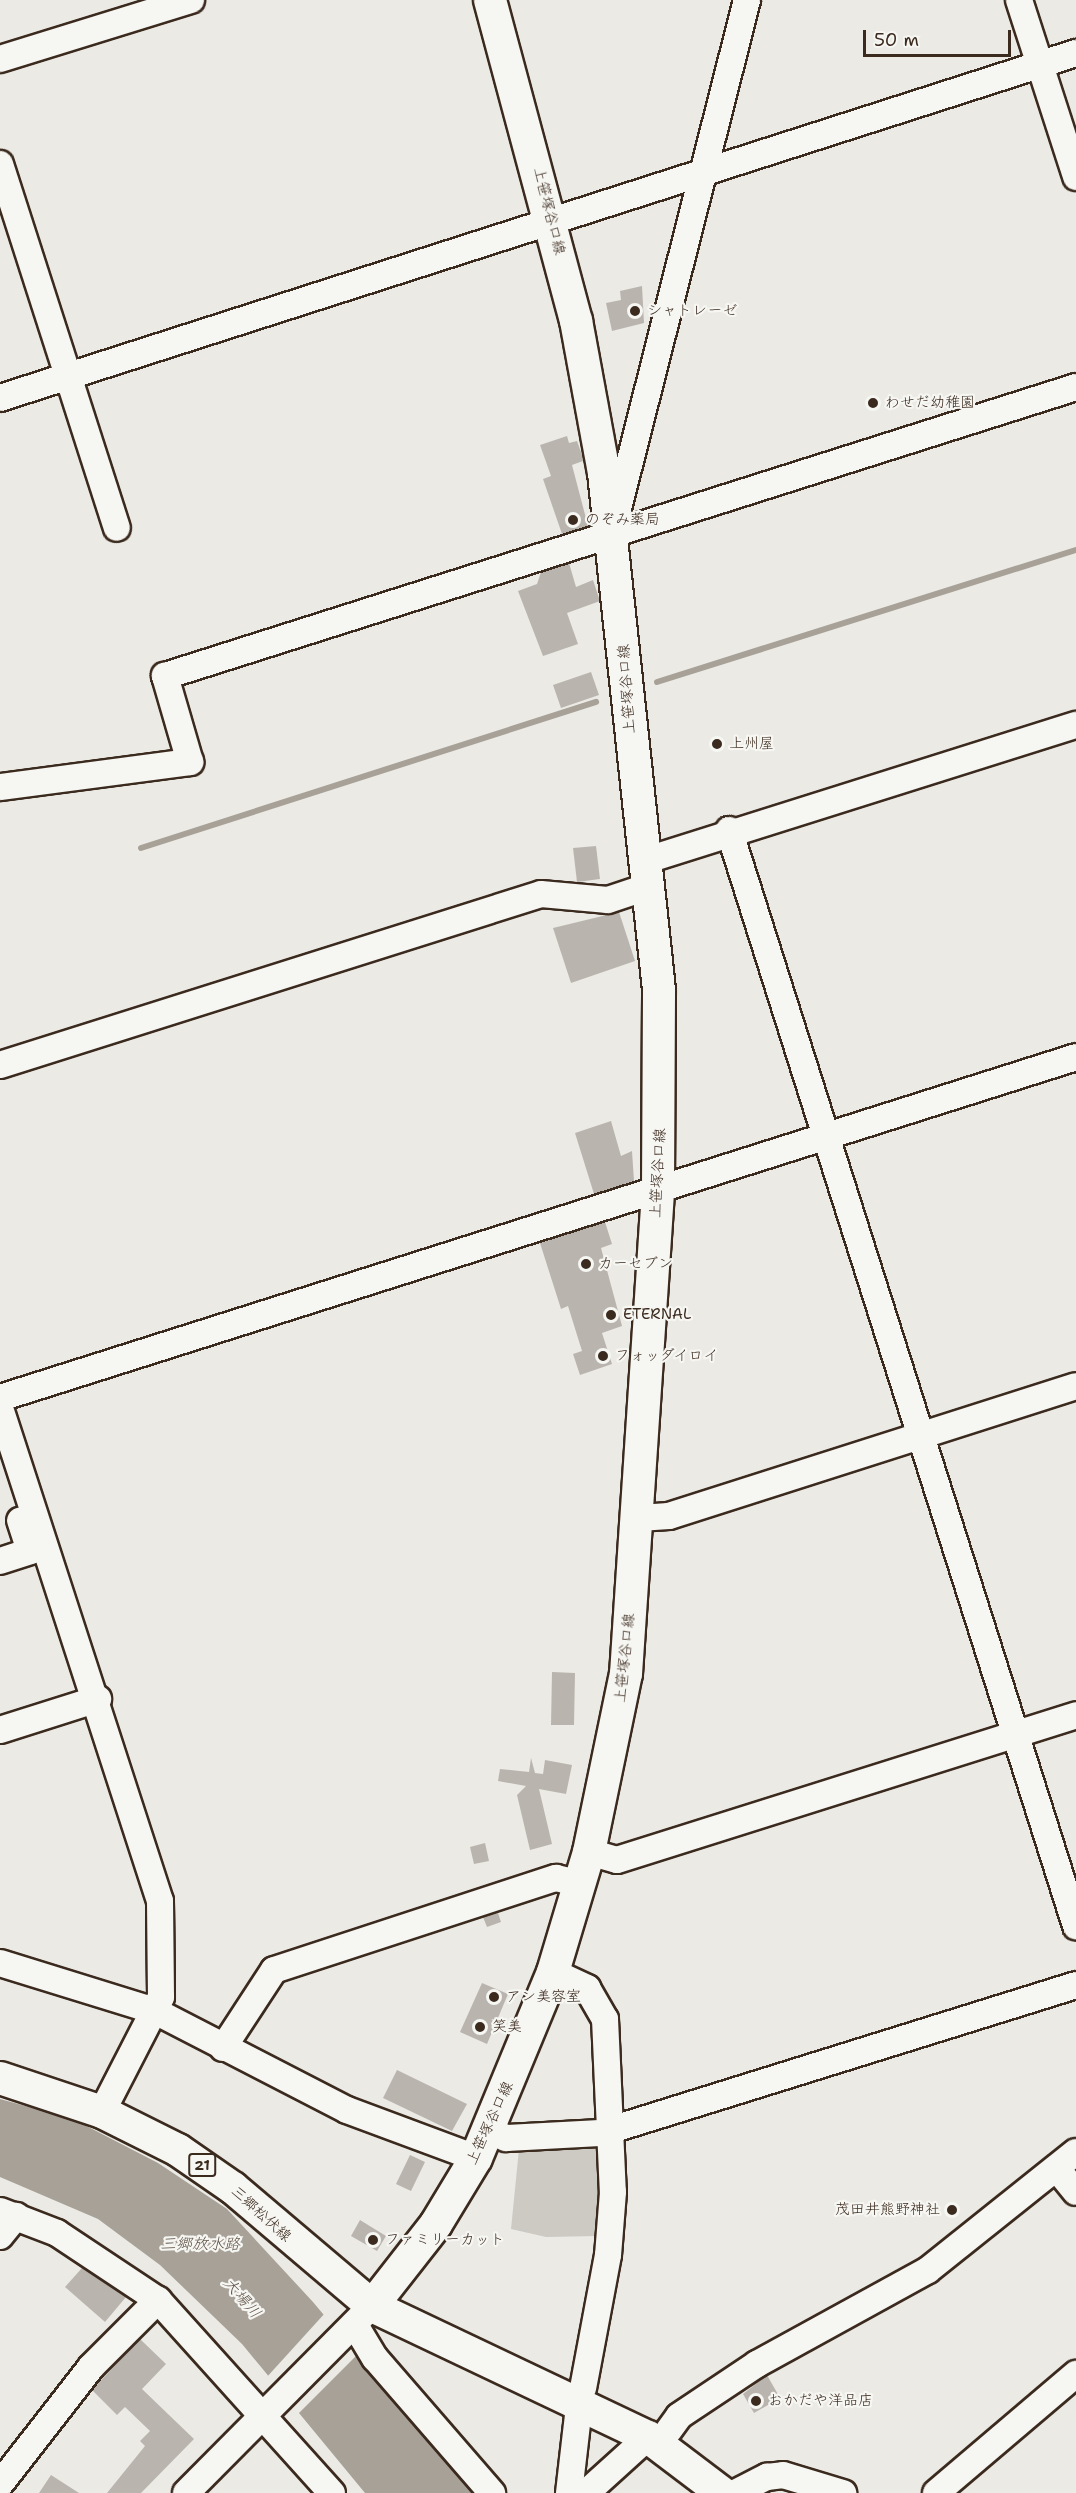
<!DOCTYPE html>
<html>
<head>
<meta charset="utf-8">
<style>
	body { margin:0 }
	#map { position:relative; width:1076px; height:2493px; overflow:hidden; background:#ebeae5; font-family:"Shantell Sans","Klee One",sans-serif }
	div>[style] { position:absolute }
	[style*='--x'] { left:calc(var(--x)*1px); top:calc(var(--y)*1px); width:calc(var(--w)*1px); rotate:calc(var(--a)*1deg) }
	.green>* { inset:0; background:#cdcac4 }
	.water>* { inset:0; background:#a8a198 }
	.pier>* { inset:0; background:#ebeae5 }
	.stream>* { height:6px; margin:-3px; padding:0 3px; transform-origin:3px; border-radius:3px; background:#a8a198 }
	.building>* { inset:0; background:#bab4ae }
	.roads { filter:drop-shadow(2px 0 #3b2a1e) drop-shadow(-2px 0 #3b2a1e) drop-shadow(0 2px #3b2a1e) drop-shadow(0 -2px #3b2a1e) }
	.minor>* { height:26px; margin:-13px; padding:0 13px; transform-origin:13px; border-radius:13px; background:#f6f6f2 }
	.major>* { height:32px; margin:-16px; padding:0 16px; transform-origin:16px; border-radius:16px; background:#f6f6f2 }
	.dots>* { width:16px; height:16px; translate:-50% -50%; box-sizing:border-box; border:3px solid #f6f6f2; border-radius:50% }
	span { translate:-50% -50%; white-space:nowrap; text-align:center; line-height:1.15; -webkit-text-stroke:4.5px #f6f6f2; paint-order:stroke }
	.shield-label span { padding:2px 4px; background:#f6f6f2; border:2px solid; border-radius:4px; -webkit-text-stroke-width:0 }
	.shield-label { font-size:14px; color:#3b2a1e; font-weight:700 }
	.street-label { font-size:15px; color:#3b2a1e }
	.poi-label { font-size:15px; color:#3b2a1e }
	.left { translate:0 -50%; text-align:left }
	.right { translate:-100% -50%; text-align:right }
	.water-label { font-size:16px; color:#615449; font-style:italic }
	.scale { position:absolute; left:863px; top:30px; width:148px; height:27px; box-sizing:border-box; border:3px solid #3b2a1e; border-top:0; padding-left:8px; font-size:18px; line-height:21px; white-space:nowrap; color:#3b2a1e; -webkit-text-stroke:4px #f6f6f2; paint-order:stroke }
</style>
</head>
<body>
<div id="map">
	<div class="green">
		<i style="clip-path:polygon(602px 2145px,598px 2236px,546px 2237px,511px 2229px,519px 2149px)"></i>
	</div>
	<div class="water">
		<i style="clip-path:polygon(0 2099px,73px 2119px,158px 2163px,227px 2209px,313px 2302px,473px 2493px,365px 2493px,242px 2344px,160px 2265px,98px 2219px,0 2177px)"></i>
	</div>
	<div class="pier">
		<i style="clip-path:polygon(326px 2312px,359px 2353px,297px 2415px,266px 2378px)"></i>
	</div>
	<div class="stream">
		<i style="--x:657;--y:682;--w:439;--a:-17.5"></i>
		<i style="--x:141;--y:848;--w:478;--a:-17.8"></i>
	</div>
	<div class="building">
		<i style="clip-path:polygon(642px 286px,644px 323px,612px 331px,606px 303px,621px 300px,620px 291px)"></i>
		<i style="clip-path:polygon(567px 436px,569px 443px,577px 441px,582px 455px,583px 461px,572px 465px,588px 526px,562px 534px,543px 479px,551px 476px,540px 445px)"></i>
		<i style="clip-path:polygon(569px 563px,576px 587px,593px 580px,600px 601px,567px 613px,578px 644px,543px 656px,518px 591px,537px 584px,541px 572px)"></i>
		<i style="clip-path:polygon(591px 672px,599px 695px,561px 708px,553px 685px)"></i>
		<i style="clip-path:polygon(596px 846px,600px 879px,577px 882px,573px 848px)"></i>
		<i style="clip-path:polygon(619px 912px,635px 961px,571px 983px,553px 928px)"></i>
		<i style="clip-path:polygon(611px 1121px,621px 1156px,632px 1151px,634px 1181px,594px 1194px,575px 1133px)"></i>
		<i style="clip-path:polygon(605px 1222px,612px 1244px,601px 1248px,622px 1326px,602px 1333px,612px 1364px,580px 1375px,573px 1354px,582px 1351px,568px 1306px,561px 1309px,540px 1243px)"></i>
		<i style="clip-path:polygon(552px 1672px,575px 1673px,574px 1725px,551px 1725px)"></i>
		<i style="clip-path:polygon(531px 1758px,535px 1773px,543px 1774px,545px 1760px,572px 1765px,566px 1794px,539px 1789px,552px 1844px,530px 1850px,517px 1795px,526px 1786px,498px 1781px,500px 1769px,529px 1772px)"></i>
		<i style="clip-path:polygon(485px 1843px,489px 1861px,474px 1864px,470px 1847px)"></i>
		<i style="clip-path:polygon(498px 1913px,501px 1922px,487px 1927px,483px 1917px)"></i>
		<i style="clip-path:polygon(482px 1983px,508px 1994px,487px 2044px,460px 2032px)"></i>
		<i style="clip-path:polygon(397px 2070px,467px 2104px,452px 2131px,383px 2098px)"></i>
		<i style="clip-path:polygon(410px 2155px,425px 2162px,411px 2191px,396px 2184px)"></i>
		<i style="clip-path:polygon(360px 2220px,386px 2236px,377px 2251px,351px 2236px)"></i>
		<i style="clip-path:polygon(82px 2268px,126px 2297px,105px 2322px,65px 2287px)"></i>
		<i style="clip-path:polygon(140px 2339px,166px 2364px,142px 2389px,194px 2439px,141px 2493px,107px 2493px,145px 2446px,140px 2441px,150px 2431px,125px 2407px,117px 2415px,92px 2390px)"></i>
		<i style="clip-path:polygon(767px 2375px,780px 2398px,754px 2413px,743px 2394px)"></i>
		<i style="clip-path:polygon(51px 2475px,79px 2493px,39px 2493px)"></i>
	</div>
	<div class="roads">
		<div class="minor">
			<i style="--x:1019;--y:0;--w:186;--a:72.1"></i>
			<i style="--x:0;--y:59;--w:200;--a:-17.2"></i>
			<i style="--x:0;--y:164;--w:382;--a:72.2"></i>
			<i style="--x:0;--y:398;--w:1130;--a:-17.78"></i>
			<i style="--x:612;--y:532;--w:549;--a:-75.76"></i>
			<i style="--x:0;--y:787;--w:192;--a:-7.5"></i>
			<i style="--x:190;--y:762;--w:90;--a:-106.2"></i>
			<i style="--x:165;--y:676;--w:956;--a:-17.6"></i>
			<i style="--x:729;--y:830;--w:1150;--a:72.43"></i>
			<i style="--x:644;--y:861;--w:453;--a:-17.5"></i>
			<i style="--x:0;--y:1065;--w:567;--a:-17.54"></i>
			<i style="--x:541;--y:894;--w:67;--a:5.1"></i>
			<i style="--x:608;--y:900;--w:41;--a:-18.4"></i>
			<i style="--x:0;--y:1398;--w:1129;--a:-17.58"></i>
			<i style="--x:0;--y:1408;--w:518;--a:72.02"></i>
			<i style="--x:160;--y:1901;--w:96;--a:89.4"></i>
			<i style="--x:161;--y:1997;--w:129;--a:117.2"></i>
			<i style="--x:639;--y:1518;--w:30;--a:-4"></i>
			<i style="--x:669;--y:1516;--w:427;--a:-17.7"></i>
			<i style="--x:0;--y:1561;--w:32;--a:-18"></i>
			<i style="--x:30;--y:1551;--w:32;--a:-108"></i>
			<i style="--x:0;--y:1730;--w:103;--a:-17.6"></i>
			<i style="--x:589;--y:1852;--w:29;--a:16"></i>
			<i style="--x:617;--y:1860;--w:481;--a:-17.5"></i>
			<i style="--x:0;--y:1963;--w:162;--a:17.2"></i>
			<i style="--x:155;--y:2011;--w:216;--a:27.3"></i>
			<i style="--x:347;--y:2110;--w:138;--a:20.4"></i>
			<i style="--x:553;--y:1972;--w:38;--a:25"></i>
			<i style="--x:587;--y:1988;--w:36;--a:60"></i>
			<i style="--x:605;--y:2019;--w:173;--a:87.4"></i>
			<i style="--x:613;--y:2192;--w:63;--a:94.5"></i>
			<i style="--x:608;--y:2255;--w:135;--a:100.6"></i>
			<i style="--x:223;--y:2048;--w:93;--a:-56.8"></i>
			<i style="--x:274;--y:1970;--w:297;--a:-18.1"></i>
			<i style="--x:556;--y:1878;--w:26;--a:13"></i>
			<i style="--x:488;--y:2130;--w:20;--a:24"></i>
			<i style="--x:506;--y:2138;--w:95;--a:-3"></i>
			<i style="--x:601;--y:2133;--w:498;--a:-17.3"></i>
			<i style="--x:1058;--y:2170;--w:28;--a:51"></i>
			<i style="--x:0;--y:2211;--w:61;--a:21.1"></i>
			<i style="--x:57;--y:2233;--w:121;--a:33.6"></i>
			<i style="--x:158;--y:2300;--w:260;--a:48"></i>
			<i style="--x:0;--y:2236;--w:26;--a:-51"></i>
			<i style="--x:355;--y:2325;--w:39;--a:59"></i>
			<i style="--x:375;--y:2358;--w:179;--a:49.1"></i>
			<i style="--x:669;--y:2430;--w:17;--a:-54"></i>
			<i style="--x:679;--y:2416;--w:94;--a:-33.7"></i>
			<i style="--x:757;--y:2364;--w:195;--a:-28.8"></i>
			<i style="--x:928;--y:2270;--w:189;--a:-38.6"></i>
			<i style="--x:0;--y:2484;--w:148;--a:-52.1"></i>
			<i style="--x:91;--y:2367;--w:95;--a:-45"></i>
			<i style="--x:186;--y:2493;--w:264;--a:-45.2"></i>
			<i style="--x:569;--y:2493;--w:88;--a:-83.4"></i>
			<i style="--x:586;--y:2493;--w:84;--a:-42.1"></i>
			<i style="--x:735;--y:2493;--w:36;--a:-27"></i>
			<i style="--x:767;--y:2477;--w:16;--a:-7"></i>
			<i style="--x:783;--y:2475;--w:63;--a:16.7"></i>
			<i style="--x:936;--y:2493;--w:184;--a:-40.4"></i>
		</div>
		<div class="major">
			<i style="--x:0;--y:2078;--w:108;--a:18.4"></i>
			<i style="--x:102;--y:2112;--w:85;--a:26.6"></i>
			<i style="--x:178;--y:2150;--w:67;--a:34.6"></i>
			<i style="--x:233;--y:2188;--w:182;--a:40.3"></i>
			<i style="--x:372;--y:2306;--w:306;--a:25.4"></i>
			<i style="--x:648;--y:2437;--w:93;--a:37.1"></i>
			<i style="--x:372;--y:2306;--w:104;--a:-52"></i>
			<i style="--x:436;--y:2224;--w:77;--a:-58.8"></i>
			<i style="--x:476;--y:2158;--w:201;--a:-67.5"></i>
			<i style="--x:553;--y:1972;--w:125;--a:-73.3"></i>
			<i style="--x:589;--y:1852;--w:182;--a:-78.3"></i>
			<i style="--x:626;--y:1674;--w:488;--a:-86.2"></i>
			<i style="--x:658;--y:1187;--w:197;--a:-89.7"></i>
			<i style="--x:659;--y:990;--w:520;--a:-96.07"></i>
			<i style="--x:604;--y:473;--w:155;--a:-100.4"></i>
			<i style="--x:576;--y:321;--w:332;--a:-105"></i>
		</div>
	</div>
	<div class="dots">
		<i style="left:635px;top:311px;background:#3b2a1e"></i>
		<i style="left:873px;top:403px;background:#3b2a1e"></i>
		<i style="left:573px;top:520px;background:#3b2a1e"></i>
		<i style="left:717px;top:744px;background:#3b2a1e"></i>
		<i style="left:586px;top:1264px;background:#3b2a1e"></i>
		<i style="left:611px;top:1315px;background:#3b2a1e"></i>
		<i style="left:603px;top:1356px;background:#3b2a1e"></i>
		<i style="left:494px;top:1997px;background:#3b2a1e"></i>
		<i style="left:480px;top:2027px;background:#3b2a1e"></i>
		<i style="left:952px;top:2210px;background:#3b2a1e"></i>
		<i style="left:373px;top:2240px;background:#3b2a1e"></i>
		<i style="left:756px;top:2401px;background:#3b2a1e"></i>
	</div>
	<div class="shield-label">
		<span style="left:202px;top:2165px">21</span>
	</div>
	<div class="street-label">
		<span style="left:549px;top:211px;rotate:76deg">上笹塚谷口線</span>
		<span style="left:627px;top:689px;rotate:-94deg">上笹塚谷口線</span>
		<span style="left:658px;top:1173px;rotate:-87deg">上笹塚谷口線</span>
		<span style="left:625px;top:1658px;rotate:-84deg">上笹塚谷口線</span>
		<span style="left:490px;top:2123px;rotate:-65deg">上笹塚谷口線</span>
		<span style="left:261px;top:2214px;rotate:42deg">三郷松伏線</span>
	</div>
	<div class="poi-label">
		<span class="left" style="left:647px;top:311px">シャトレーゼ</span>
		<span class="left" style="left:885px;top:403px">わせだ幼稚園</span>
		<span class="left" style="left:585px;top:520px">のぞみ薬局</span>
		<span class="left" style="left:729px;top:744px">上州屋</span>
		<span class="left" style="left:598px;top:1264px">カーセブン</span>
		<span class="left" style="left:623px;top:1315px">ETERNAL</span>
		<span class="left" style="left:615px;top:1356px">フォッダイロイ</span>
		<span class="left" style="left:506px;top:1997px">アン美容室</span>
		<span class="left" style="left:492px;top:2027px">笑美</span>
		<span class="right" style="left:940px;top:2210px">茂田井熊野神社</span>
		<span class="left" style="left:385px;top:2240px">ファミリーカット</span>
		<span class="left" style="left:768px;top:2401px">おかだや洋品店</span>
	</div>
	<div class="water-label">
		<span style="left:200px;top:2244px">三郷放水路</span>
		<span style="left:242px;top:2298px;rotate:49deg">大場川</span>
	</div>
	<div class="scale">50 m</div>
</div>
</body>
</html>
